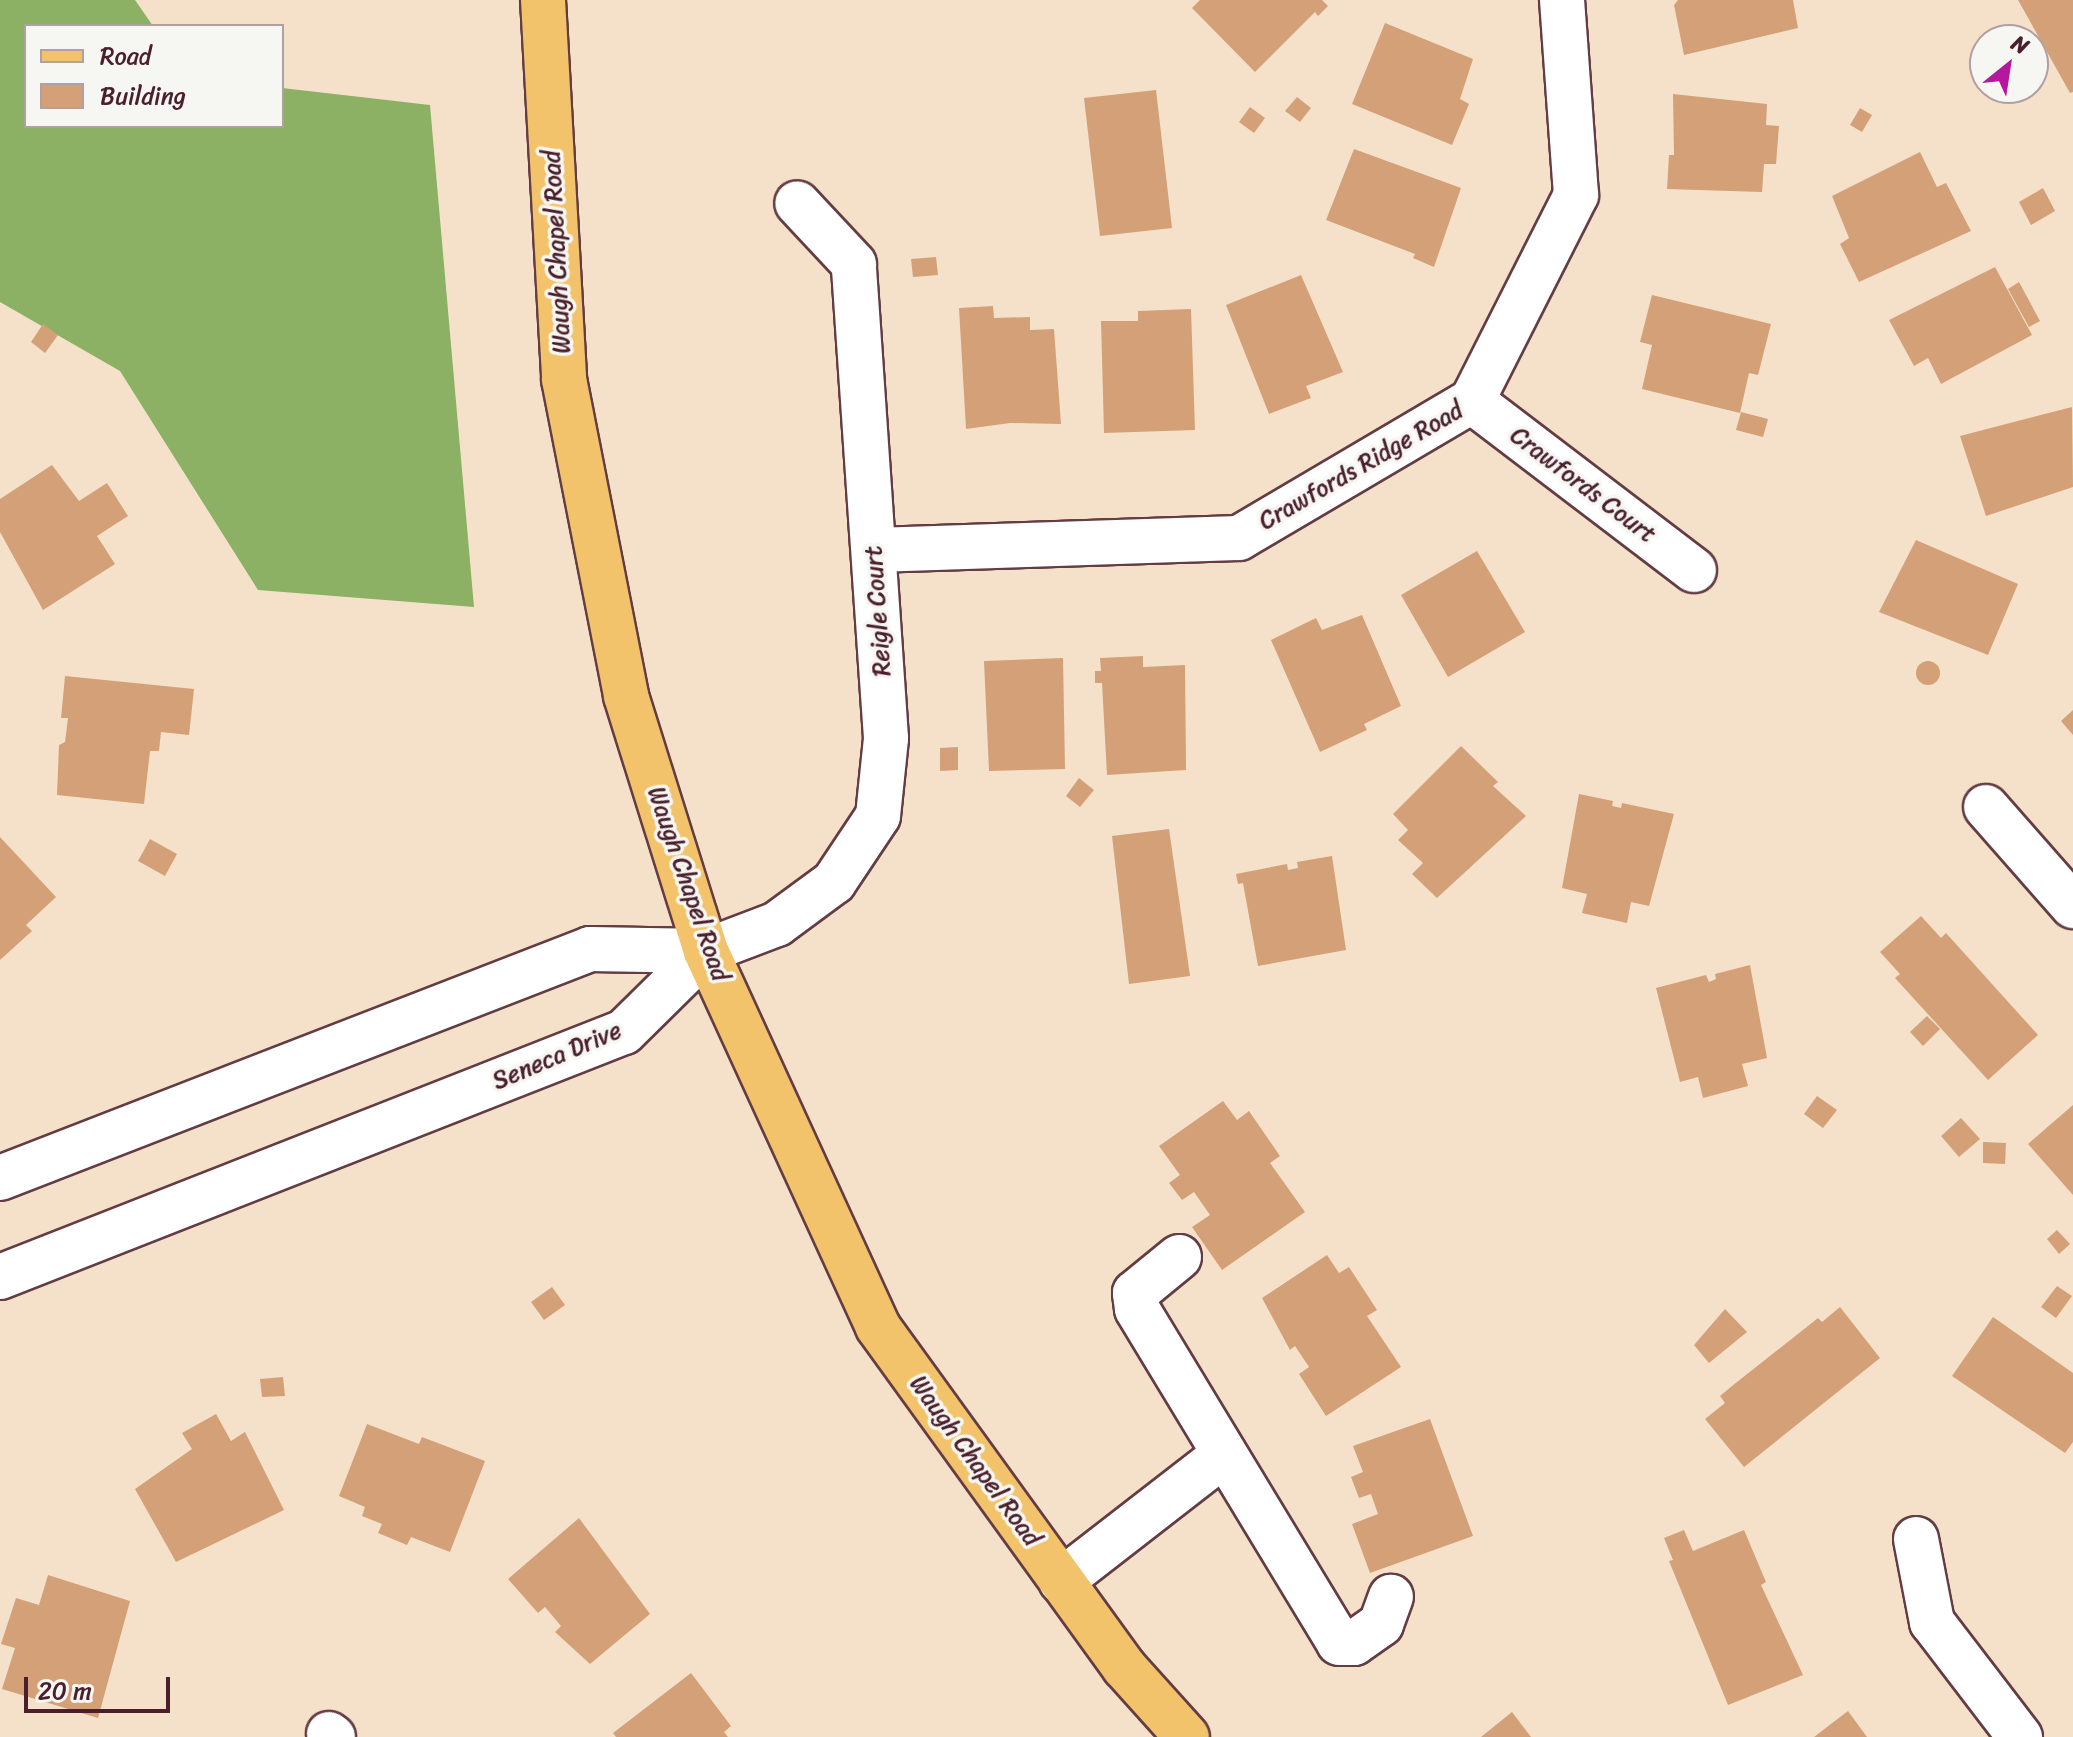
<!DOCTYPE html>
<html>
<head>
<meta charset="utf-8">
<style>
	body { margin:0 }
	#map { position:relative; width:2073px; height:1737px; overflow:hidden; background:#f5e1ca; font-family:Sriracha,sans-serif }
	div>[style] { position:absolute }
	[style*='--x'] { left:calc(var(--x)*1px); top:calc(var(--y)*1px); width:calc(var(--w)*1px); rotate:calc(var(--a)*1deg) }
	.forest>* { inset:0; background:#8cb064 }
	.building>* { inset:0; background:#d4a077 }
	.round { border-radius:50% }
	.roads { filter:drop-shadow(2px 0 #643c43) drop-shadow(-2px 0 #643c43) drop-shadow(0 2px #643c43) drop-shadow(0 -2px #643c43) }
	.minor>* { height:44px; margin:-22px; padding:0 22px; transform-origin:22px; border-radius:22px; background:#fff }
	.major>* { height:44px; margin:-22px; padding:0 22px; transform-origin:22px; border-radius:22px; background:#f2c36a }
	span { translate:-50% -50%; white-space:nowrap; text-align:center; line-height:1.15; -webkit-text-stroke:7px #f6f6f2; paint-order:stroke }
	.street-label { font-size:24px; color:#4a1f2b }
	.legend { position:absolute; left:24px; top:24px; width:260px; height:104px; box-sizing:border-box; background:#f6f6f2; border:2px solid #b1a0a2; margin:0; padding:10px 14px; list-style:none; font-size:24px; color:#4a1f2b }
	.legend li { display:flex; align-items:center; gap:16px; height:40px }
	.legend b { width:40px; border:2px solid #b1a0a2 }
	.north { position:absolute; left:1969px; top:24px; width:80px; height:80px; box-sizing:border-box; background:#f6f6f2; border:2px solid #b1a0a2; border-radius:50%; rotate:30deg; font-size:22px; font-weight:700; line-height:32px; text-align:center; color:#4a1f2b }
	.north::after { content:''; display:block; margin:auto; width:28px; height:36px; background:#b5179e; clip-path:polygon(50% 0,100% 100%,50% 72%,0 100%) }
	.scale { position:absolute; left:24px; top:1677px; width:146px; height:36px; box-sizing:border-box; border:4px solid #4a1f2b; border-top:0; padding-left:10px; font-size:24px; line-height:28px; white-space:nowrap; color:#4a1f2b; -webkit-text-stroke:6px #f6f6f2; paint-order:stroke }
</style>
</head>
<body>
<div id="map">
	<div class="forest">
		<i style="clip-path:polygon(0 0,135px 0,153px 26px,26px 26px,26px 126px,282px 126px,282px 88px,430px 105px,474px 607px,258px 590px,120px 371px,0 302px)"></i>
	</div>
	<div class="building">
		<i style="clip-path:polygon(1200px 0,1322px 0,1328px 6px,1318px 16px,1315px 12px,1255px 72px,1192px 8px)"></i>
		<i style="clip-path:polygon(1678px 0,1793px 0,1798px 28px,1684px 55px,1674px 5px)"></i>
		<i style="clip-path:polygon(2018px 0,2073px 0,2073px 92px,2070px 93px)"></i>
		<i style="clip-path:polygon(1385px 23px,1473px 59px,1460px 99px,1469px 104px,1452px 145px,1352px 104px)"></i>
		<i style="clip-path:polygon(1156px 90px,1172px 228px,1100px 236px,1084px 98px)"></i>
		<i style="clip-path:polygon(1673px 94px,1767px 104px,1766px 125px,1779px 126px,1776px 164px,1764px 164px,1762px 192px,1667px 189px,1669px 155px,1674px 155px)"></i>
		<i style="clip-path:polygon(1297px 97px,1311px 108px,1300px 122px,1285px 111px)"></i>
		<i style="clip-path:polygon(1250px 107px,1265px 118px,1254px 133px,1239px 122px)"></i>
		<i style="clip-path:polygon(1860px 108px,1872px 115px,1862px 132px,1850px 125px)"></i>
		<i style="clip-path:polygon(1354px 149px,1461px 188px,1434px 267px,1413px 258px,1415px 254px,1326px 220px)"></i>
		<i style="clip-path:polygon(1920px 152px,1937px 187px,1946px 183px,1971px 231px,1859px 282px,1840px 244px,1849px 238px,1832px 196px)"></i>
		<i style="clip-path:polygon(2043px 188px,2055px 211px,2031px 225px,2019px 202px)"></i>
		<i style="clip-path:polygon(936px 257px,938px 275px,913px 277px,911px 259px)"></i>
		<i style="clip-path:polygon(1995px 267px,2032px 335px,1941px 384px,1928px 358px,1914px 366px,1889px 320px)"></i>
		<i style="clip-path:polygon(1301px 275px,1343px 372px,1306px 386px,1311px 398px,1269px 414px,1226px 305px)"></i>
		<i style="clip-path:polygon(2019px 282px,2040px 321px,2029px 327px,2008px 289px)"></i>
		<i style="clip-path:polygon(1652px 295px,1771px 324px,1758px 375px,1749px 373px,1740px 413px,1642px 389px,1652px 345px,1640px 342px)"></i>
		<i style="clip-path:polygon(993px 306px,994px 318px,1030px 317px,1030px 330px,1054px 329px,1061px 424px,1010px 423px,966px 429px,959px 308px)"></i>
		<i style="clip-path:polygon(1191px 309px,1195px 430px,1104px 433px,1101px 321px,1138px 321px,1138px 311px)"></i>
		<i style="clip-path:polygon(43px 324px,58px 335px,45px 353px,31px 342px)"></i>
		<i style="clip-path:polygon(2072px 407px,2073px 487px,1986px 516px,1960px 436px)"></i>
		<i style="clip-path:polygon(1741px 412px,1768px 419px,1763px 437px,1736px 430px)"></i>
		<i style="clip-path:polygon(52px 465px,79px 501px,107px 483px,128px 516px,97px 536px,115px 564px,43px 610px,0 532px,0 499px)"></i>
		<i style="clip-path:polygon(1916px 540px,2018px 584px,1988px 655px,1879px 612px)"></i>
		<i style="clip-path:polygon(1477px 551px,1525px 632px,1448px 677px,1401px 595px)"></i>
		<i style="clip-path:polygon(1362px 615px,1401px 706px,1364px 724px,1367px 730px,1320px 752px,1271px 640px,1316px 618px,1322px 630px)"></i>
		<i style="clip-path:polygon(1143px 656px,1143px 667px,1185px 665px,1186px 770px,1107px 775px,1102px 683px,1095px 683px,1095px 671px,1101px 671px,1100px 658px)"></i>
		<i style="clip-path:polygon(1063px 658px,1065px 769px,989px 771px,984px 661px)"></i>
		<i class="round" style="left:1916px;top:661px;width:24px;height:24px"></i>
		<i style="clip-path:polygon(65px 676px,194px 689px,189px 735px,161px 732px,159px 751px,150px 751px,144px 804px,57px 795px,59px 745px,65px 742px,68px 718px,61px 718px)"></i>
		<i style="clip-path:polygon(2073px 710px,2073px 735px,2061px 721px)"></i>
		<i style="clip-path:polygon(1461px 746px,1498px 782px,1493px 786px,1526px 816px,1437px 898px,1412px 874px,1423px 863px,1398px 840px,1408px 830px,1393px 814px)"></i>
		<i style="clip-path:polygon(958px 747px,958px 770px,940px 771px,940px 748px)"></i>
		<i style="clip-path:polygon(1079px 778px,1094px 790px,1080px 807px,1066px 796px)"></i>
		<i style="clip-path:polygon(1579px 794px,1613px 801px,1612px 806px,1621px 808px,1622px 803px,1674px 814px,1649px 906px,1631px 902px,1627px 923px,1582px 913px,1587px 894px,1562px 888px)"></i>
		<i style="clip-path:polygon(1169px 829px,1190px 976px,1129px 984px,1112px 836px)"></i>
		<i style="clip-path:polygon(0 837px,56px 897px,26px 925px,32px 931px,0 960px)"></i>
		<i style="clip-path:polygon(150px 839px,177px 854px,165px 876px,138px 861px)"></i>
		<i style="clip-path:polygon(1332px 856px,1346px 950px,1258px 966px,1243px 883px,1238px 884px,1236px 874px,1287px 864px,1288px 870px,1298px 868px,1297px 862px)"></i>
		<i style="clip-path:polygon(1921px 916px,1941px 938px,1946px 933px,2038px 1035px,1988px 1080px,1895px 978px,1900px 974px,1880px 952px)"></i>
		<i style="clip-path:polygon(1750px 965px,1767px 1058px,1742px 1064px,1748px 1086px,1703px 1098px,1698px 1077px,1680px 1082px,1656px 988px,1706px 975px,1709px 982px,1716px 979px,1715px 974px)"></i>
		<i style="clip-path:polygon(1927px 1016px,1940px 1029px,1923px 1046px,1910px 1032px)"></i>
		<i style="clip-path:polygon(1817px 1096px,1837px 1110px,1823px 1128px,1804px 1114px)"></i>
		<i style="clip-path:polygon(1223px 1101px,1237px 1120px,1249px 1111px,1280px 1156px,1270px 1163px,1305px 1212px,1222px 1270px,1192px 1227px,1210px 1215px,1194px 1192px,1182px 1200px,1169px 1183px,1180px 1175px,1159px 1146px)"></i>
		<i style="clip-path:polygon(2073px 1105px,2073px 1195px,2028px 1144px)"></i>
		<i style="clip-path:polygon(1961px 1118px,1980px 1139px,1959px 1157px,1941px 1136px)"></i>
		<i style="clip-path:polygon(1983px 1142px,2006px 1143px,2005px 1164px,1983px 1163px)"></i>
		<i style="clip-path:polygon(2057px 1230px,2070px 1244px,2059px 1254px,2047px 1239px)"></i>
		<i style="clip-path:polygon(1327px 1255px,1339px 1273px,1349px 1267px,1377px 1310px,1367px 1316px,1401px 1367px,1326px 1416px,1299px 1374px,1309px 1367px,1295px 1346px,1290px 1350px,1262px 1298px)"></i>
		<i style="clip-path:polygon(2057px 1286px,2072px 1296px,2056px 1318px,2041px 1307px)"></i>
		<i style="clip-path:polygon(552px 1287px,565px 1305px,544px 1320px,531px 1302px)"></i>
		<i style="clip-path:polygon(1840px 1307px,1880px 1358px,1744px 1467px,1705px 1419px,1725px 1403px,1720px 1396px,1732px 1386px,1818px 1318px,1822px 1322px)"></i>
		<i style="clip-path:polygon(1725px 1309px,1747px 1332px,1709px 1363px,1694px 1345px)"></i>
		<i style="clip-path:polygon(1993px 1317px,2073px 1373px,2073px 1442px,2065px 1453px,1952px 1376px)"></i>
		<i style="clip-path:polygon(283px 1377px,285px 1396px,262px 1397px,260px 1379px)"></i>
		<i style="clip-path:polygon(216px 1414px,231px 1441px,245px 1432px,284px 1510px,176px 1562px,135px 1489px,192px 1449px,182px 1433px)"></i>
		<i style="clip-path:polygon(1430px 1419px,1473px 1536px,1370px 1573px,1352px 1524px,1378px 1514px,1371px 1494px,1359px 1498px,1351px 1477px,1363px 1472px,1353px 1446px)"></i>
		<i style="clip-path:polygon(367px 1424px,419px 1444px,422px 1437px,485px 1461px,450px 1552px,411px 1537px,407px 1545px,378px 1533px,382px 1524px,362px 1516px,365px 1507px,339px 1496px)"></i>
		<i style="clip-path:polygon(579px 1518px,650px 1614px,590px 1664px,555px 1632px,561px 1626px,545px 1607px,538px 1613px,508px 1579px)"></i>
		<i style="clip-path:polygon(1684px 1530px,1693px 1551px,1744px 1530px,1766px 1582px,1761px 1585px,1803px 1675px,1728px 1705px,1669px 1561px,1673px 1560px,1664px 1538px)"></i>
		<i style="clip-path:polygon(48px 1575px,130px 1601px,98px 1718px,2px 1689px,15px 1648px,1px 1644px,16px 1598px,39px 1605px)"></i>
		<i style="clip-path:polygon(691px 1673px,731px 1726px,724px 1732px,728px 1737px,616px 1737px,613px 1733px)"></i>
		<i style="clip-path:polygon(1848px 1711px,1867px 1737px,1814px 1737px,1844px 1714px)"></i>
		<i style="clip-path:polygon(1512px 1712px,1531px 1737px,1481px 1737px)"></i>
	</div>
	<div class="roads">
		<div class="minor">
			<i style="--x:1472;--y:401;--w:279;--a:37.3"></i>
			<i style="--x:874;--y:550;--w:365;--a:-1.9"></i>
			<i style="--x:1239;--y:538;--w:270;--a:-30.5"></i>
			<i style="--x:1472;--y:401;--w:231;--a:-63.2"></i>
			<i style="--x:1576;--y:195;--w:196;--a:-94.1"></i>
			<i style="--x:1986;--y:807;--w:132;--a:48.7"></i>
			<i style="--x:0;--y:1178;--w:633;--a:-21.21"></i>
			<i style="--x:590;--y:949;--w:116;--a:1"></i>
			<i style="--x:706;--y:951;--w:76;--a:-20.8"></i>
			<i style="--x:777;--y:924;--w:71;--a:-36.4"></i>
			<i style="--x:834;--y:882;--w:79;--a:-56.3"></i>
			<i style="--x:878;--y:816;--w:78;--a:-84.1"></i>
			<i style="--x:886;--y:738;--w:475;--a:-93.9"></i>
			<i style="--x:854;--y:264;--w:83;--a:-133.1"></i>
			<i style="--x:1179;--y:1257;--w:57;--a:140.7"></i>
			<i style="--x:1135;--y:1293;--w:16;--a:83"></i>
			<i style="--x:1137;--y:1309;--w:390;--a:58.8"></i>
			<i style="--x:1339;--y:1643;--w:15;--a:0"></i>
			<i style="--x:1354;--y:1643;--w:33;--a:-35"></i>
			<i style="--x:1381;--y:1624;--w:29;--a:-70"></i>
			<i style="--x:0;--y:1277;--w:670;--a:-21.44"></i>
			<i style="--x:624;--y:1032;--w:115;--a:-44.6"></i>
			<i style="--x:1916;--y:1539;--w:85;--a:79.1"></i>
			<i style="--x:1932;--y:1622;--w:145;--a:52.6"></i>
			<i style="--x:1061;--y:1581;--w:207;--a:-37.8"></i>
			<i style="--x:329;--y:1734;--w:5;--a:37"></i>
		</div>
		<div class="major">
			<i style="--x:543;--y:0;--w:380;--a:86.8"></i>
			<i style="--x:564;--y:379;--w:323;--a:78.9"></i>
			<i style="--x:626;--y:696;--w:267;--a:72.6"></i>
			<i style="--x:706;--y:951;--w:413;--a:65.4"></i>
			<i style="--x:878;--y:1327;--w:420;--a:54.1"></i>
			<i style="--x:1124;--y:1667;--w:94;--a:48"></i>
		</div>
	</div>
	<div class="street-label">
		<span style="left:557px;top:252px;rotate:-93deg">Waugh Chapel Road</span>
		<span style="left:1361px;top:466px;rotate:-30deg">Crawfords Ridge Road</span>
		<span style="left:1583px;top:485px;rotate:37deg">Crawfords Court</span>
		<span style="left:878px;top:611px;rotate:-94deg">Reigle Court</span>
		<span style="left:688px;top:884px;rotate:71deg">Waugh Chapel Road</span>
		<span style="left:557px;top:1056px;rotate:-23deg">Seneca Drive</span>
		<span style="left:975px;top:1461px;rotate:54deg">Waugh Chapel Road</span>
	</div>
	<ul class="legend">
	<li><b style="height:10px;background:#f2c36a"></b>Road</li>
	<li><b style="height:22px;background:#d4a077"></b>Building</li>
	</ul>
	<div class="north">N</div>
	<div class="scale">20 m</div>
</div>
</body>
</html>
